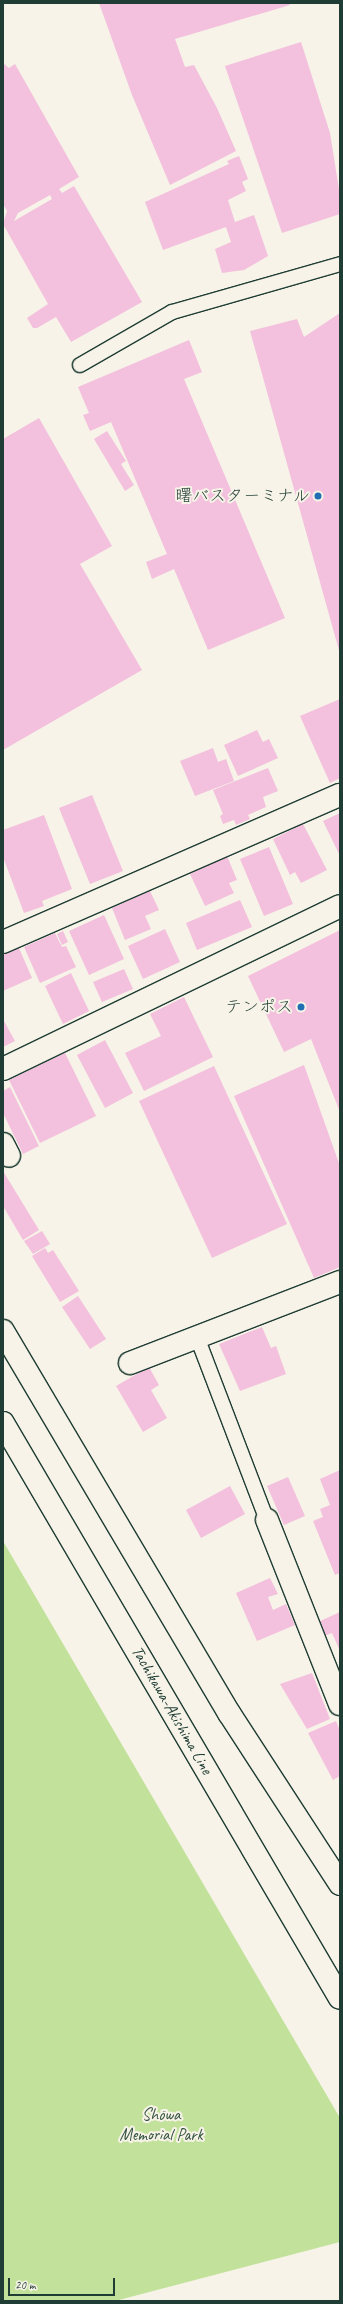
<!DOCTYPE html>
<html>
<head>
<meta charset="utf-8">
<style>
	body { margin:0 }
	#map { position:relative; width:343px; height:2304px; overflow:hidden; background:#f7f3e8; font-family:Caveat,"Klee One",sans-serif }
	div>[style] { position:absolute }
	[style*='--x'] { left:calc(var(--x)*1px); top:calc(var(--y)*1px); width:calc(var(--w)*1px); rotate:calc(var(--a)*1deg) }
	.green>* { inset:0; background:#c2e29b }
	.building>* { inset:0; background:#f3c0dd }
	.roads { filter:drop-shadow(1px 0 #1f3d34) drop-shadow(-1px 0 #1f3d34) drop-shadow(0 1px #1f3d34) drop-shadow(0 -1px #1f3d34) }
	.service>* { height:14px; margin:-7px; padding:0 7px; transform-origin:7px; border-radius:7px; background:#f7f3e8 }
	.minor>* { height:22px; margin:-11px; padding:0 11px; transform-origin:11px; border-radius:11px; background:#f7f3e8 }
	.secondary>* { height:22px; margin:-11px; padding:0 11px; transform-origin:11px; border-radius:11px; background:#f7f3e8 }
	.dots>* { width:11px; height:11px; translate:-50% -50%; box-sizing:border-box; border:2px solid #f7f3e8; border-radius:50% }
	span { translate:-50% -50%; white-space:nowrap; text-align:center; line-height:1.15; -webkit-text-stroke:4px #f7f3e8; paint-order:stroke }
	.poi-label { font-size:17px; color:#1f3d34 }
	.right { translate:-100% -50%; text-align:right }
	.street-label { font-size:17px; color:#1f3d34 }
	.park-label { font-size:17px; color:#375643 }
	.frame { position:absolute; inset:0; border:4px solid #1f3d34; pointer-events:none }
	.scale { position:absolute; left:8px; top:2278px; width:107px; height:18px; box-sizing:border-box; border:2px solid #1f3d34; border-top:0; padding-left:5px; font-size:12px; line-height:14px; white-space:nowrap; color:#1f3d34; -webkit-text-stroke:3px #f7f3e8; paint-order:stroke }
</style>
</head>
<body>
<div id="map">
	<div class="green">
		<i style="clip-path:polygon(3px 1541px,340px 2118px,340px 2242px,115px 2301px,3px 2301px)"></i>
	</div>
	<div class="building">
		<i style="clip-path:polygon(99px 3px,289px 3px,290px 5px,175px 39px,185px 67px,194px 65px,217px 108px,236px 151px,170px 185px,132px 95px)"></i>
		<i style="clip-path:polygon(301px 42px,330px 133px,340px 196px,340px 214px,282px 233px,225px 66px)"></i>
		<i style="clip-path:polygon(evenodd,3px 63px,9px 68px,15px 64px,79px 177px,59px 189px,62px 193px,74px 186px,142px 302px,71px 342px,56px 317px,37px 328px,33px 328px,27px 318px,48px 304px,3px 224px,7px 211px,3px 204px,3px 63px,50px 195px,52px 199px,14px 221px,18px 213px,50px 195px)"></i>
		<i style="clip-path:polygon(239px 156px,248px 179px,242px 182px,246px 191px,228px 200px,235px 222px,254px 215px,268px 256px,244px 270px,222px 273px,215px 249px,231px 242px,226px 227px,163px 250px,145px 202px,229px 164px,227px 161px)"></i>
		<i style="clip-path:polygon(340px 313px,340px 654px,250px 331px,297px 319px,304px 337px)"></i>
		<i style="clip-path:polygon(189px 340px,202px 372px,184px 379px,285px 618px,208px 650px,174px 569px,152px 579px,146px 562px,167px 554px,111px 422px,90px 431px,83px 415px,89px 413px,78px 387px)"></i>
		<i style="clip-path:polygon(39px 418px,112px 546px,80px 564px,142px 670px,3px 750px,3px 439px)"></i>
		<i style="clip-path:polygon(107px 431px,126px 461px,121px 464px,134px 485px,125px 491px,94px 439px)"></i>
		<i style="clip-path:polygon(340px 699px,340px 778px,330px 783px,300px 716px)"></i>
		<i style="clip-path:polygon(257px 730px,263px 742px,269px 739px,278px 758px,238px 776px,224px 745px)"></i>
		<i style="clip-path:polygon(213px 748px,218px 762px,226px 759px,234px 781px,195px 796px,180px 761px)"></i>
		<i style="clip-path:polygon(268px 768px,278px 791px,263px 797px,266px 807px,248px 815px,250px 819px,236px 825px,234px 820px,223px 824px,220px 816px,223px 814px,213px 790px)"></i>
		<i style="clip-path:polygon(92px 795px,123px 871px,90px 884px,59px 808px)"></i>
		<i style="clip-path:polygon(340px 813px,340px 856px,323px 821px)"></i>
		<i style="clip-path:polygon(44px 815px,72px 889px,42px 901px,44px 906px,24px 913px,3px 857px,3px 830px)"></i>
		<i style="clip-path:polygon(303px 824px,327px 870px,301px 883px,295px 872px,290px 875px,273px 839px)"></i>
		<i style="clip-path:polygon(269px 847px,293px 904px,264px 916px,240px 859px)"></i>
		<i style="clip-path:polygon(227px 856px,237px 880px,229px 883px,234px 893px,205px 906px,190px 874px)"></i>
		<i style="clip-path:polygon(150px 891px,159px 910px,145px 916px,151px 929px,125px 940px,112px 908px)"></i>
		<i style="clip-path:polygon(240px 900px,252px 927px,197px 950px,186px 923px)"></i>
		<i style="clip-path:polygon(104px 915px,124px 959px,89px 975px,69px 931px)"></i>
		<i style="clip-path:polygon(165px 929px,180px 962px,143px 979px,128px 946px)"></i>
		<i style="clip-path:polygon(340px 930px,340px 1112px,311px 1039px,284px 1052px,248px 976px)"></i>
		<i style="clip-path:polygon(63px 931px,68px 942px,62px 945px,57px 934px)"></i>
		<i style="clip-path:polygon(55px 933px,62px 947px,66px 946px,76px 967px,40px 983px,24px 947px)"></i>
		<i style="clip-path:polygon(19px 948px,32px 978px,3px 991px,3px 955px)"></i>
		<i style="clip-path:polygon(124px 969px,133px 989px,102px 1002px,93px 982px)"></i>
		<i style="clip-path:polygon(71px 973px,89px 1011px,63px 1024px,45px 986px)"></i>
		<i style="clip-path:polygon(184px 997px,213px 1057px,144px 1091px,125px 1053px,161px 1036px,150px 1014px)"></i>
		<i style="clip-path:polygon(3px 1019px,15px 1041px,3px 1047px)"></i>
		<i style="clip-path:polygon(105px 1040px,133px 1093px,105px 1108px,77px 1055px)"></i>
		<i style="clip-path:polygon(65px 1053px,96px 1116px,40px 1143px,9px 1080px)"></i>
		<i style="clip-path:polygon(304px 1065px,340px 1166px,340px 1267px,314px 1278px,234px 1096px)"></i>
		<i style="clip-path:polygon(214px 1066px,287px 1224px,212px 1258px,139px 1101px)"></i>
		<i style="clip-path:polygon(10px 1087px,39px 1146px,23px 1154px,3px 1113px,3px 1091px)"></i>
		<i style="clip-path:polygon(3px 1171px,39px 1230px,23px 1240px,3px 1206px)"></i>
		<i style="clip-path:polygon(42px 1231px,50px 1244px,33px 1254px,24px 1241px)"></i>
		<i style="clip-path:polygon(45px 1248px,48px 1253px,53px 1250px,79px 1291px,60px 1302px,32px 1256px)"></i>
		<i style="clip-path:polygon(78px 1296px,106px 1339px,90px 1349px,62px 1307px)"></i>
		<i style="clip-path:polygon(262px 1327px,271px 1348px,276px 1346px,286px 1374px,240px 1391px,219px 1344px)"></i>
		<i style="clip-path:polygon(149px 1367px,159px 1385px,151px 1390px,167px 1418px,143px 1432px,116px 1386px)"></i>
		<i style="clip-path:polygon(340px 1470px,340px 1573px,335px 1575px,313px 1521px,323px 1517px,320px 1509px,330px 1505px,320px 1479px)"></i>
		<i style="clip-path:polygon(288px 1477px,305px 1516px,284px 1525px,267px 1486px)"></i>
		<i style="clip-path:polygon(230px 1486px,245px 1514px,201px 1538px,186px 1510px)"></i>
		<i style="clip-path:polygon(270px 1578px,278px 1594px,268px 1597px,273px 1610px,286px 1604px,295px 1625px,257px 1641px,236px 1593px)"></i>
		<i style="clip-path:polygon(340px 1612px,340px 1651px,332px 1633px,324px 1636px,318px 1622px)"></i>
		<i style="clip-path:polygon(312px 1673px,330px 1719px,307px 1729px,280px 1684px)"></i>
		<i style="clip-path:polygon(336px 1721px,340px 1731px,340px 1776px,333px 1780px,308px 1733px)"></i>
	</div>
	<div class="roads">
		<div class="service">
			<i style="--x:80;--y:365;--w:106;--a:-29.9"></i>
			<i style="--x:172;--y:312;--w:175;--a:-15.9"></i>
			<i style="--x:197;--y:1337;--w:196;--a:69.1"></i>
		</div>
		<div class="minor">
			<i style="--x:3;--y:942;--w:368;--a:-23.6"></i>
			<i style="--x:3;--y:1069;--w:374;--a:-25.8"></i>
			<i style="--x:3;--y:1144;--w:13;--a:63"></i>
			<i style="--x:130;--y:1363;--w:225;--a:-21.1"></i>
			<i style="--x:267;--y:1520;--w:198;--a:68.4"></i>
		</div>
		<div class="secondary">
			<i style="--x:3;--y:1331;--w:444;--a:59.4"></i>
			<i style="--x:229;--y:1713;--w:204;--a:57"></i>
			<i style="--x:3;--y:1423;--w:666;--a:59.63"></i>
		</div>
	</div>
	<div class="dots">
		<i style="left:318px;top:496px;background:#1f6fb2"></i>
		<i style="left:301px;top:1007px;background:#1f6fb2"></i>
	</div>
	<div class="poi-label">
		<span class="right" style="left:310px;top:496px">曙バスターミナル</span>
		<span class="right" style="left:293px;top:1007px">テンポス</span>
	</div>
	<div class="street-label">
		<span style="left:172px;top:1710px;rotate:60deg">Tachikawa-Akishima Line</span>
	</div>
	<div class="park-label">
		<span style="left:161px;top:2125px">Shōwa<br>Memorial Park</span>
	</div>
	<div class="frame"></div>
	<div class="scale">20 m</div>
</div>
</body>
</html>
